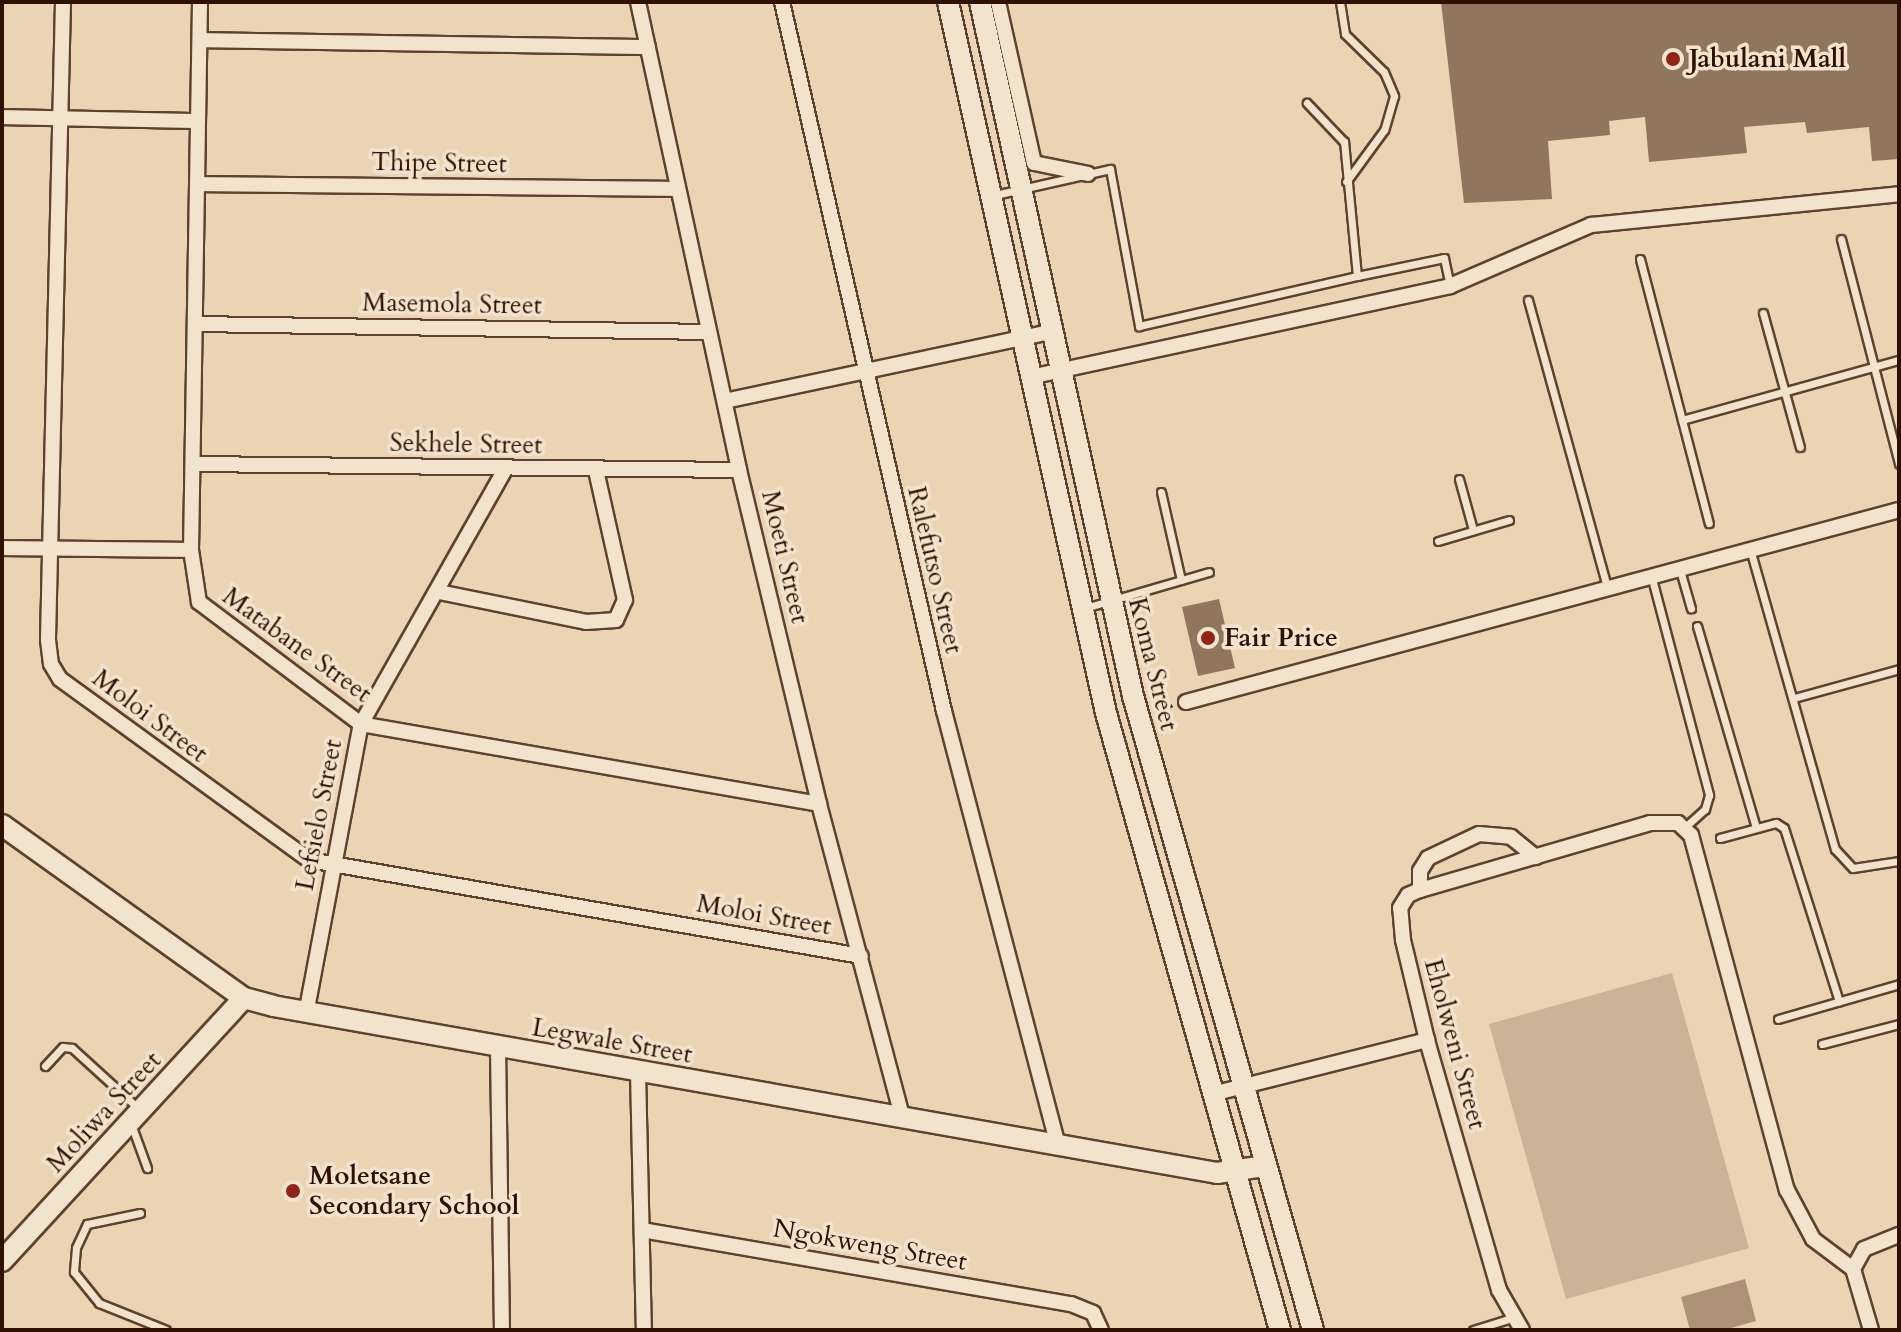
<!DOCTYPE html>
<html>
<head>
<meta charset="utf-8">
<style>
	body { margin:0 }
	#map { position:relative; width:1901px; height:1332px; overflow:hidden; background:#ead4b4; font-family:Cardo,serif }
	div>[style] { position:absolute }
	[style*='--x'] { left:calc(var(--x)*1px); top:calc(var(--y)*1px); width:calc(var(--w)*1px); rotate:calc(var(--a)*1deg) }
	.green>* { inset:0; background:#cab396 }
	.water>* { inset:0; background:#ab9277 }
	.building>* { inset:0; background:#91765e }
	.path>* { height:3px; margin-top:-1.5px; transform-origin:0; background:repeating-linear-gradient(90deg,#301101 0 6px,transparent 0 10px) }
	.roads { filter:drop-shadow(2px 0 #5e422e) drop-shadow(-2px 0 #5e422e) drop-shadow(0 2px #5e422e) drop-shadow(0 -2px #5e422e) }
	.lane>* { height:7px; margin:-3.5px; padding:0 3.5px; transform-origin:3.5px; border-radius:3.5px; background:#f1e3ce }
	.street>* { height:14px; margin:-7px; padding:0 7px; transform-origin:7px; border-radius:7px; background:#f1e3ce }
	.secondary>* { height:20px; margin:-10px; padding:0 10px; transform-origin:10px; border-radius:10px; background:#f1e3ce }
	.dots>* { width:22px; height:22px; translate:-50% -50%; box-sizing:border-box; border:4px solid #f1e3ce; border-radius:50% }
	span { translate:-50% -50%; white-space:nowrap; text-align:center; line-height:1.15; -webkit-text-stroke:7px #f1e3ce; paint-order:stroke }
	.poi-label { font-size:26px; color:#301101; font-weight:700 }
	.left { translate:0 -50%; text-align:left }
	.street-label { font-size:26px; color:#301101 }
	.frame { position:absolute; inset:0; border:4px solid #301101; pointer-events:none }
</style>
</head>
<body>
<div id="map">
	<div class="green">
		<i style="clip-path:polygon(1672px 973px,1749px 1248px,1566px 1299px,1489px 1024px)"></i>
	</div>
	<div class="water">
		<i style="clip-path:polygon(1745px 1279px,1756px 1321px,1724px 1330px,1690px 1330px,1681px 1297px)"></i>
	</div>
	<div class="building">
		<i style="clip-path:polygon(1441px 2px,1899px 2px,1899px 159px,1872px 161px,1869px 127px,1807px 133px,1805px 122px,1744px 127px,1747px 153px,1649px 162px,1645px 117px,1609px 121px,1610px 135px,1548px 141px,1552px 199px,1464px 203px)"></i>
		<i style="clip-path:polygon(1219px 599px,1235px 668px,1198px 676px,1182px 607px)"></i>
	</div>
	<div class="path">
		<i style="--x:1157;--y:710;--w:17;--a:-17"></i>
	</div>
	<div class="roads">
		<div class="lane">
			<i style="--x:1340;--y:2;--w:32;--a:81"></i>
			<i style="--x:1345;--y:34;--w:54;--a:44.3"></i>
			<i style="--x:1384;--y:72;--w:26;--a:67"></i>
			<i style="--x:1394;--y:96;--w:35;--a:106"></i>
			<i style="--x:1384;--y:130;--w:64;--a:126.2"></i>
			<i style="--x:995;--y:195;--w:118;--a:-12.7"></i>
			<i style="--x:1110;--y:169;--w:160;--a:79.5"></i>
			<i style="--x:1139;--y:326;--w:224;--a:-12.9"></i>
			<i style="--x:1357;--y:276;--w:135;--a:-95.5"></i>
			<i style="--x:1344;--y:142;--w:54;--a:-133.5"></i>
			<i style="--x:1841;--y:239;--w:232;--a:75.5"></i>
			<i style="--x:1640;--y:259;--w:273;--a:75.4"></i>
			<i style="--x:1357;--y:276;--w:89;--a:-11.7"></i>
			<i style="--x:1444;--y:258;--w:29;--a:78"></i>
			<i style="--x:1528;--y:300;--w:297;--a:74.6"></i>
			<i style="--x:1763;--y:313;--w:139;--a:74.6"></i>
			<i style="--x:1682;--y:420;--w:225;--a:-15.5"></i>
			<i style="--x:1459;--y:479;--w:53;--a:74.6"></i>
			<i style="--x:1161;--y:492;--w:90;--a:77.2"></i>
			<i style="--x:1438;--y:541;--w:74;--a:-16.5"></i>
			<i style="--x:1750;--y:549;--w:312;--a:74.2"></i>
			<i style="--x:1835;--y:849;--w:26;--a:47"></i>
			<i style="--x:1853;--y:868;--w:47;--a:-8.7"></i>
			<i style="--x:1680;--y:570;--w:40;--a:74"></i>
			<i style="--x:1651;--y:575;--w:228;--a:75.2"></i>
			<i style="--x:1709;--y:795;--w:15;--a:106"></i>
			<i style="--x:1705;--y:809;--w:27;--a:138"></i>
			<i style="--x:1085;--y:608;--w:129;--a:-16.2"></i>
			<i style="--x:1697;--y:626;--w:210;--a:73.7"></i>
			<i style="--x:1794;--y:698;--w:109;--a:-15.4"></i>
			<i style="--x:1720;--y:838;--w:58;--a:-15"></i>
			<i style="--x:1776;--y:823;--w:9;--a:32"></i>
			<i style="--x:1784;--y:828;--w:182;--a:72.4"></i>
			<i style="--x:1778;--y:1019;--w:126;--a:-16.1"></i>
			<i style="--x:1822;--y:1044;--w:80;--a:-14.6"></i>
			<i style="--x:45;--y:1066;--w:26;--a:-47"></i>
			<i style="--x:63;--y:1047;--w:9;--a:6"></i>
			<i style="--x:72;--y:1048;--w:91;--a:42.3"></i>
			<i style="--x:131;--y:1124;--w:47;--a:70"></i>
			<i style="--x:140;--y:1213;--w:54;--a:168.3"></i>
			<i style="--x:87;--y:1224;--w:26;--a:115"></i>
			<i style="--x:76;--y:1248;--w:24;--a:95"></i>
			<i style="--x:74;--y:1272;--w:40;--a:51"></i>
			<i style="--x:99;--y:1303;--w:72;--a:21.9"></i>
			<i style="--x:1473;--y:1330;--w:41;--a:-17.1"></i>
		</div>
		<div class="street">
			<i style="--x:63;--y:2;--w:638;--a:91.35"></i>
			<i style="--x:48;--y:640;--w:24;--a:83"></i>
			<i style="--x:51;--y:664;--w:17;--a:59"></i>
			<i style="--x:60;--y:679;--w:308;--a:36"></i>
			<i style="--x:309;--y:860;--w:560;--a:9.87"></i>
			<i style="--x:200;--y:2;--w:548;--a:90.94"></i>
			<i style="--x:191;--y:550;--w:53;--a:81.3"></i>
			<i style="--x:199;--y:602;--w:203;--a:37"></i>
			<i style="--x:361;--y:724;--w:465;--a:9.9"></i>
			<i style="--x:638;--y:2;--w:479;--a:77.8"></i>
			<i style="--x:739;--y:470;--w:343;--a:76.5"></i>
			<i style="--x:819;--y:804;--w:327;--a:75.1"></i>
			<i style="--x:782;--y:2;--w:727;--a:77.13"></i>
			<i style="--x:944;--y:711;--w:450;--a:75.3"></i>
			<i style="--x:998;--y:2;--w:165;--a:77.4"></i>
			<i style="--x:1034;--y:163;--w:55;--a:11.5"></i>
			<i style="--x:200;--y:40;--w:448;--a:0.9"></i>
			<i style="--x:2;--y:117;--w:196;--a:1.2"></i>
			<i style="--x:199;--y:184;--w:479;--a:0.6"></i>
			<i style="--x:195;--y:324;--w:514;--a:0.89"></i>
			<i style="--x:1030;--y:377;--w:430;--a:-12.2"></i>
			<i style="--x:1450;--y:286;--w:154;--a:-23.4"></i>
			<i style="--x:1591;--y:225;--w:310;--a:-5.7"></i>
			<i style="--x:725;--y:401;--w:333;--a:-12"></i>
			<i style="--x:193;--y:464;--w:546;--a:0.63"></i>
			<i style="--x:2;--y:548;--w:189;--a:0.6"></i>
			<i style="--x:439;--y:592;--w:150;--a:11.5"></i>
			<i style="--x:586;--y:622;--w:30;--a:-4"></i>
			<i style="--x:616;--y:620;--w:22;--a:-66"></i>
			<i style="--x:625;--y:600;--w:133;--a:-102.6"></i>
			<i style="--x:1186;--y:702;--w:738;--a:-15.07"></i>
			<i style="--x:1420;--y:890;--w:19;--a:-90"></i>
			<i style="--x:1420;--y:871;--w:15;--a:-58"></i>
			<i style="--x:1428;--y:858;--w:56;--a:-25.2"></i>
			<i style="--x:1479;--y:834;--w:32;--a:5"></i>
			<i style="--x:1511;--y:837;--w:32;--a:39"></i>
			<i style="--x:306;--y:1014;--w:295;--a:-79.3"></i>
			<i style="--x:361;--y:724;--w:294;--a:-60.5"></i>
			<i style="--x:498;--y:1047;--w:283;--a:89.2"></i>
			<i style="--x:638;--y:1072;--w:258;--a:88.7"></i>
			<i style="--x:1212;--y:1094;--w:222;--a:-14.1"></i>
			<i style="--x:642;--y:1230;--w:435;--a:9.8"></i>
			<i style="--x:1071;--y:1304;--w:24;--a:22"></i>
			<i style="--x:1093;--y:1313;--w:19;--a:65"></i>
			<i style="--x:1522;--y:1330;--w:46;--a:-119.9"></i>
			<i style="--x:1499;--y:1290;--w:260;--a:-106.1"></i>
			<i style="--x:1427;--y:1040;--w:103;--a:-103.5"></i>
			<i style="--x:1403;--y:940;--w:32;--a:-95"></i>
			<i style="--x:1400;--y:908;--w:15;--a:-58"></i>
			<i style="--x:1408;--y:895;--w:13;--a:-23"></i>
			<i style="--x:1420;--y:890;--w:240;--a:-16.2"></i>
			<i style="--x:1650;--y:823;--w:28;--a:0"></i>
			<i style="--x:1678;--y:823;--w:18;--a:43"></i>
			<i style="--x:1691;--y:835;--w:368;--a:74.9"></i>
			<i style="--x:1787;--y:1190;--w:55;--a:62"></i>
			<i style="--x:1813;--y:1239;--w:50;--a:36.9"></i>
			<i style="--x:1871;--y:1330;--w:64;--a:-106.4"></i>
			<i style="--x:1853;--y:1269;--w:23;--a:-61"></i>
			<i style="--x:1864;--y:1249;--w:38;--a:-22"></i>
		</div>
		<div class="secondary">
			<i style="--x:948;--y:2;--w:728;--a:77.47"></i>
			<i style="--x:1106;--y:713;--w:641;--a:74.25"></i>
			<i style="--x:980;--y:2;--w:711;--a:77.57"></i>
			<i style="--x:1133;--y:696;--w:659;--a:74.15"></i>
			<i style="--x:2;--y:825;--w:297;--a:35.6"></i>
			<i style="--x:244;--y:998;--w:30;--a:15"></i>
			<i style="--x:273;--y:1006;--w:959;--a:10.03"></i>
			<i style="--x:1217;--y:1173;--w:49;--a:-8.3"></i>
			<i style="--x:2;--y:1261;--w:357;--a:-47.4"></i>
		</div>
	</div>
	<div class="dots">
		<i style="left:1673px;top:59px;background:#8f2418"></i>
		<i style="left:1208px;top:638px;background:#8f2418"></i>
		<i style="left:293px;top:1191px;background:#8f2418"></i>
	</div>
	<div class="poi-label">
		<span class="left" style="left:1689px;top:59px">Jabulani Mall</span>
		<span class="left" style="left:1224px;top:638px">Fair Price</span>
		<span class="left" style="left:309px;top:1191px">Moletsane<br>Secondary School</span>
	</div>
	<div class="street-label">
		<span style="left:439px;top:163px;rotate:1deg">Thipe Street</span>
		<span style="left:452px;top:304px;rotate:1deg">Masemola Street</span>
		<span style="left:466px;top:444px;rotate:1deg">Sekhele Street</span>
		<span style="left:785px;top:557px;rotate:77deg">Moeti Street</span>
		<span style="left:935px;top:570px;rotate:77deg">Ralefutso Street</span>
		<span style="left:297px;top:645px;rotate:36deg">Matabane Street</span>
		<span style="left:1153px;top:664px;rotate:76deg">Koma Street</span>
		<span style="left:150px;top:716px;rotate:37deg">Moloi Street</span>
		<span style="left:319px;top:815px;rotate:-79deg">Lefsielo Street</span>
		<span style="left:764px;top:915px;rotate:10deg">Moloi Street</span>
		<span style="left:612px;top:1041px;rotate:10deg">Legwale Street</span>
		<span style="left:1455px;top:1044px;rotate:75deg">Eholweni Street</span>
		<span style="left:104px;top:1112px;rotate:-47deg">Moliwa Street</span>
		<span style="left:870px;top:1245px;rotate:10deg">Ngokweng Street</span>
	</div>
	<div class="frame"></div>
</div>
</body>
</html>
